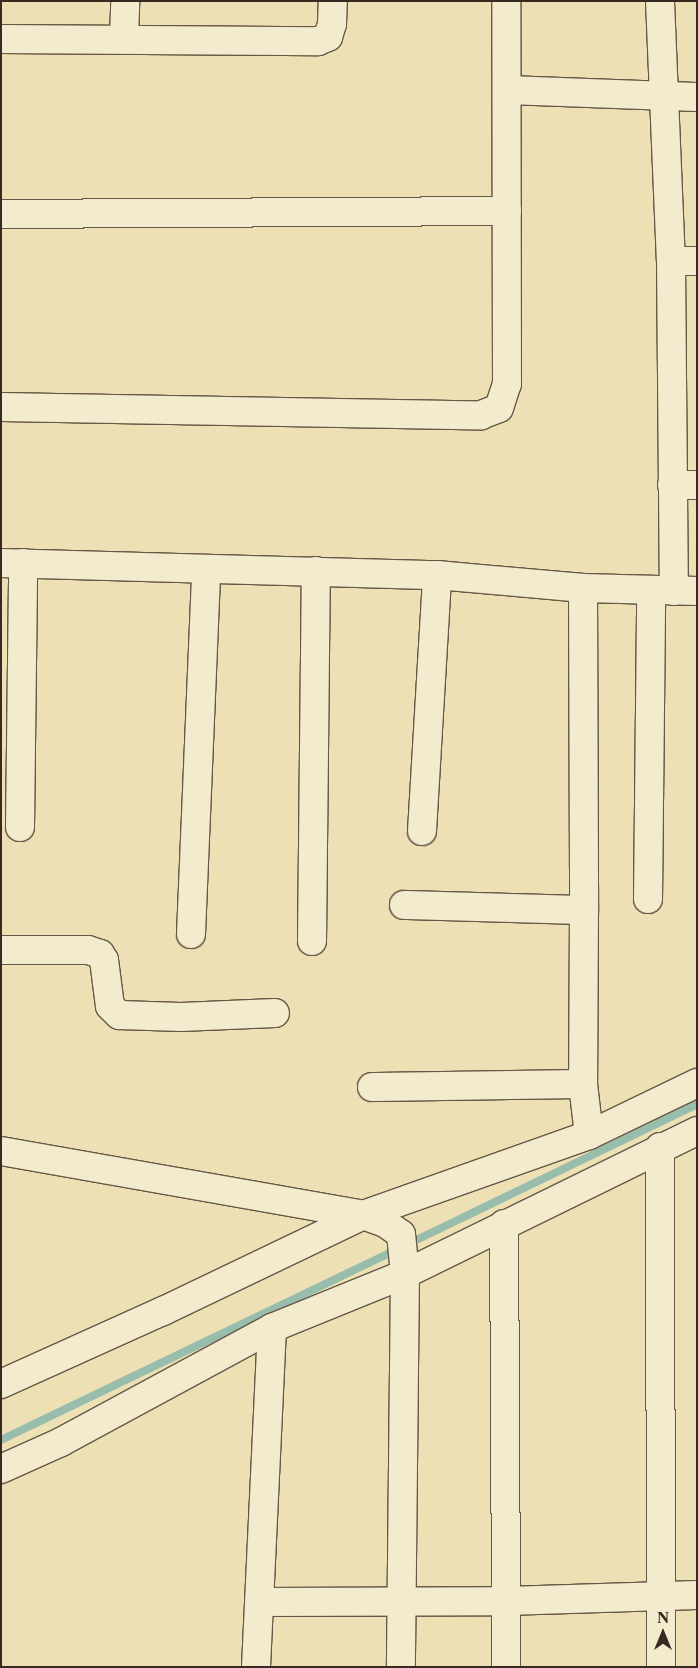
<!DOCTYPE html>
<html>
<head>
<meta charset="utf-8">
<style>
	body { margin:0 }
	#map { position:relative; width:698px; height:1668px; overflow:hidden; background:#ede0b4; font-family:"Libre Caslon Text",serif }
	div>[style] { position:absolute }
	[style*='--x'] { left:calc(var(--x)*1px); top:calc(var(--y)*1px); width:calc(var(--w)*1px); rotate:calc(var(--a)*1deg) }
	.stream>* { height:8px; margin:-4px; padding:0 4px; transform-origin:4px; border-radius:4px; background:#99bdac }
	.roads { filter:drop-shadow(1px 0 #665746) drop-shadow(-1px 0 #665746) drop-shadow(0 1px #665746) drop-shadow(0 -1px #665746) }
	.minor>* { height:28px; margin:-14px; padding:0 14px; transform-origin:14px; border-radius:14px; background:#f3ebce }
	span { translate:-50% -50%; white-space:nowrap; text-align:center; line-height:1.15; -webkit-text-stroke:4px #f3ebce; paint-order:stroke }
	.frame { position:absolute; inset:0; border:2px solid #392921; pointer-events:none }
	.north { position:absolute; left:638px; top:1608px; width:50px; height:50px; -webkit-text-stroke:4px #f3ebce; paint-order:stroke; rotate:0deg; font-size:14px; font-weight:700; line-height:20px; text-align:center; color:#392921 }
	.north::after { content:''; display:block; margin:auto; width:18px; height:22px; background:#392921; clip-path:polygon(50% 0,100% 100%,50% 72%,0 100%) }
</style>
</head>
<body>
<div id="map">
	<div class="stream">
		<i style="--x:408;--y:1244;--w:321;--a:-25.8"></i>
		<i style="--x:1;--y:1440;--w:441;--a:-25.7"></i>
	</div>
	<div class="roads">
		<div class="minor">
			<i style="--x:660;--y:1;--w:260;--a:87.6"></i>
			<i style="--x:671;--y:261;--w:330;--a:89.5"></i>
			<i style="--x:124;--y:38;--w:37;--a:-88"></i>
			<i style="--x:1;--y:39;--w:317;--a:0.4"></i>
			<i style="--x:318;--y:41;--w:11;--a:-22"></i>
			<i style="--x:328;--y:37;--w:14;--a:-73"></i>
			<i style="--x:332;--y:24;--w:23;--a:-88"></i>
			<i style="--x:508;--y:90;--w:189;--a:2.1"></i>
			<i style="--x:1;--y:214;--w:506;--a:-0.34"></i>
			<i style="--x:671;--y:261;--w:26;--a:0"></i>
			<i style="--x:1;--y:407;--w:480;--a:1"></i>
			<i style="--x:481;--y:415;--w:19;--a:-21"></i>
			<i style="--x:499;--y:408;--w:25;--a:-72"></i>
			<i style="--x:507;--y:384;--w:383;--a:-90.1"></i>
			<i style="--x:672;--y:485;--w:25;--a:0"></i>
			<i style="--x:1;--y:563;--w:436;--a:1.6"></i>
			<i style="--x:437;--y:575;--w:147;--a:5.1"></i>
			<i style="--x:583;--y:588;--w:114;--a:1.5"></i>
			<i style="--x:583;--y:588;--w:322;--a:89.8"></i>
			<i style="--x:20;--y:827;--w:264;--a:-89.3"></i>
			<i style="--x:422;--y:831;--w:256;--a:-86.6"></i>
			<i style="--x:648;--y:899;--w:309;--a:-89.4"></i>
			<i style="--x:404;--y:905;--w:180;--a:1.6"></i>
			<i style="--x:584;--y:910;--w:174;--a:90.3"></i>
			<i style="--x:583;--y:1084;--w:51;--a:83.3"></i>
			<i style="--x:191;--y:934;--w:365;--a:-87.6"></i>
			<i style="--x:312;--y:941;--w:370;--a:-89.4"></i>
			<i style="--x:1;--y:950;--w:87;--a:0"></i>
			<i style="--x:88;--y:950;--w:13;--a:18"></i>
			<i style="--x:100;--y:954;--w:7;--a:56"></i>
			<i style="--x:104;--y:960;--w:46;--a:82.6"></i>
			<i style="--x:110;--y:1006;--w:13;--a:45"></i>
			<i style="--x:119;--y:1015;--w:62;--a:1.8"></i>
			<i style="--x:181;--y:1017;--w:94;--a:-2.4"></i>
			<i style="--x:372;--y:1087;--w:211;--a:-0.8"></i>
			<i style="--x:660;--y:1147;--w:520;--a:89.89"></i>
			<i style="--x:1;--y:1151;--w:368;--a:10"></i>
			<i style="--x:363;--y:1215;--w:23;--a:20"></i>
			<i style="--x:385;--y:1223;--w:19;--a:35"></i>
			<i style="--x:401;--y:1234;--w:40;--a:84.3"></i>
			<i style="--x:405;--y:1274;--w:393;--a:90.6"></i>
			<i style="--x:504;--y:1224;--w:443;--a:89.7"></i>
			<i style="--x:1;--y:1384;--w:178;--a:-24.3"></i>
			<i style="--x:163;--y:1311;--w:222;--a:-25.6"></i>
			<i style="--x:363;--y:1215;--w:240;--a:-19.5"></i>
			<i style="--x:589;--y:1135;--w:120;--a:-25.7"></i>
			<i style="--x:1;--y:1469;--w:66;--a:-24.2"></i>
			<i style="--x:61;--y:1442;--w:240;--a:-28.4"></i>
			<i style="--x:272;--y:1328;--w:144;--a:-22.1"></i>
			<i style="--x:405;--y:1274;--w:325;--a:-26.1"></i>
			<i style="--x:259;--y:1602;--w:247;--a:-0.2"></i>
			<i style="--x:506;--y:1601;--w:191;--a:-1.8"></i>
			<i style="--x:256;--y:1667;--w:339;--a:-87.3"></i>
		</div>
	</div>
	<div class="frame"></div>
	<div class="north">N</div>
</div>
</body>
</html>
